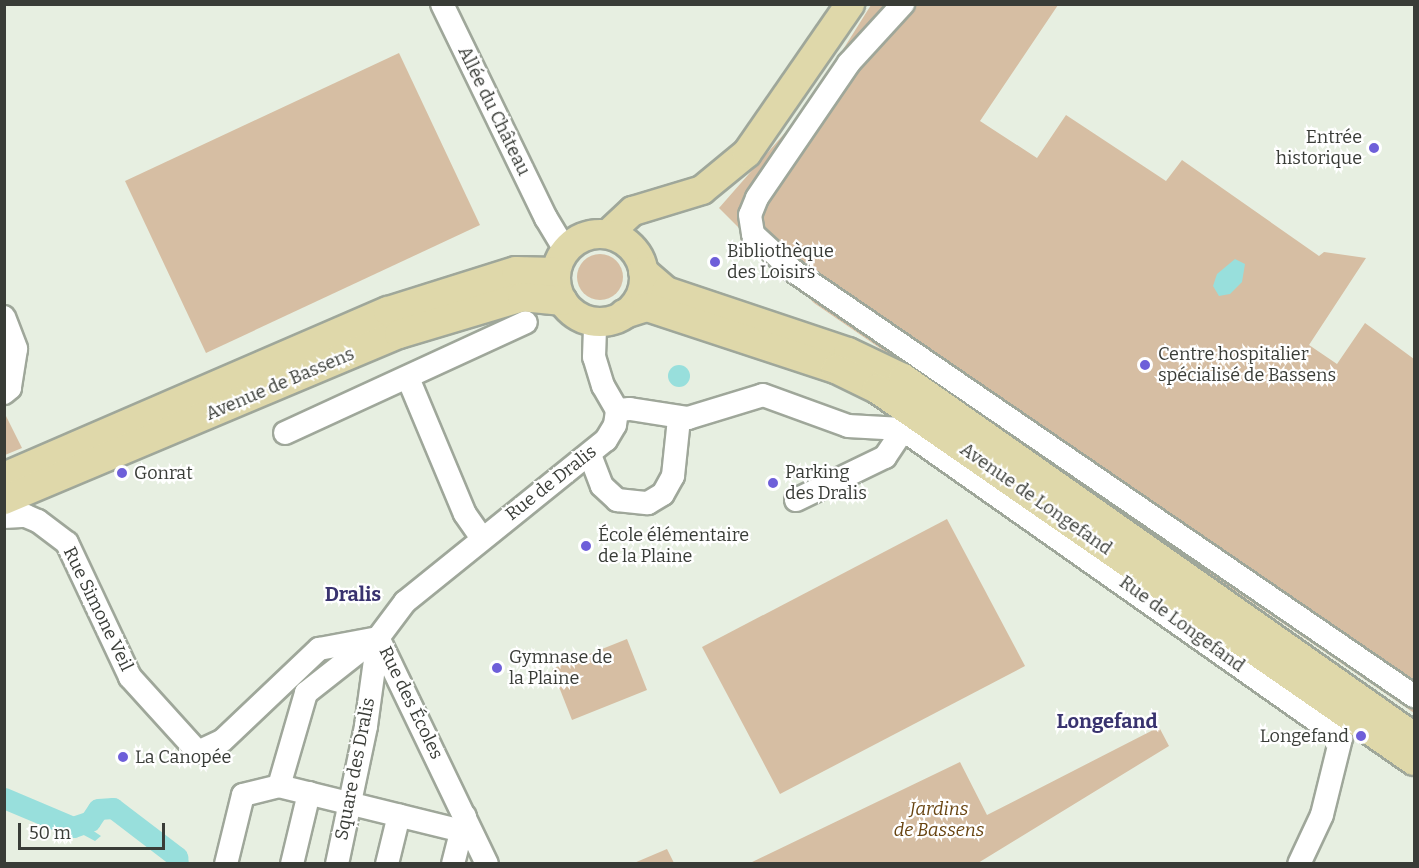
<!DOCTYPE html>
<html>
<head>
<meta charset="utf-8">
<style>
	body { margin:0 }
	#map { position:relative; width:1419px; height:868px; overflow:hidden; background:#e7efe1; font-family:Bitter,serif }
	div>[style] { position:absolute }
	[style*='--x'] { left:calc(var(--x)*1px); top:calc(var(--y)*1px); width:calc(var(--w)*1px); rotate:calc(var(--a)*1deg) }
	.green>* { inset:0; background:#d6bea3 }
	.round { border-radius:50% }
	.water>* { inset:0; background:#98dfdc }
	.canal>* { height:21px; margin:-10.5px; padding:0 10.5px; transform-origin:10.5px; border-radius:10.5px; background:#98dfdc }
	.roads { filter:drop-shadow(2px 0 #9fa79a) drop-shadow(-2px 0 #9fa79a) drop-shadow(0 2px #9fa79a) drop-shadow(0 -2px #9fa79a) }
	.minor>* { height:22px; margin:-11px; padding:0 11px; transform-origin:11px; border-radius:11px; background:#fff }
	.major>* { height:28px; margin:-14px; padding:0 14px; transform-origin:14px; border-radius:14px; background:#dfd8aa }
	.major>.ring { margin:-14px; padding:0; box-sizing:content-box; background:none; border:28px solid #dfd8aa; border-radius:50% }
	.dots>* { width:16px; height:16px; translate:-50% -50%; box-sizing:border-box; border:3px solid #fff; border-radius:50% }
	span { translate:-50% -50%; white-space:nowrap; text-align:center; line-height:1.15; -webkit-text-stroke:4.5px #fff; paint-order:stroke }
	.street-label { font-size:18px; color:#393c37 }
	.poi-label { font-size:18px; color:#393c37 }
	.right { translate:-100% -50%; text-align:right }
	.left { translate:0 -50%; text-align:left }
	.park-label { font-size:18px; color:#684411; font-style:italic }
	.neighbourhood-label { font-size:20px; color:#39336f; font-weight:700 }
	.frame { position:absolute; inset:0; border:6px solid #393c37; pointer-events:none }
	.scale { position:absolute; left:18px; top:823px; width:147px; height:27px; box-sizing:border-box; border:3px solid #393c37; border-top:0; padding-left:8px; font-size:18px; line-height:21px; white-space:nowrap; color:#393c37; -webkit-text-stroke:4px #fff; paint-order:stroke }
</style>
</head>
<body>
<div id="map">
	<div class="green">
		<i style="clip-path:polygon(871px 5px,1058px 5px,980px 121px,1037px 158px,1066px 115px,1166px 181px,1182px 160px,1319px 256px,1324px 252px,1366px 258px,1309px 345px,1337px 364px,1365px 323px,1414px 359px,1414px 713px,814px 303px,719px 208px,805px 110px)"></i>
		<i style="clip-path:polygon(399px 53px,480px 225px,206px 353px,125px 181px)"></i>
		<i class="round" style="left:577px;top:254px;width:46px;height:46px"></i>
		<i style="clip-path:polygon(5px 414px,22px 448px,5px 455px,4px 455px)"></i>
		<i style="clip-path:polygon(947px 519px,1025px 666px,780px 794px,702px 647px)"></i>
		<i style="clip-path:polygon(627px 639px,647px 690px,572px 720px,552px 669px)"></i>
		<i style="clip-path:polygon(1159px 727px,1169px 746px,978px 863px,750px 863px,960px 762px,987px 815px)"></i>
		<i style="clip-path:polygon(667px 849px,674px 863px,634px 863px)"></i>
	</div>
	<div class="water">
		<i style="clip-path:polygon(1235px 259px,1245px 264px,1242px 282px,1230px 294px,1219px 296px,1213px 286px,1217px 274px)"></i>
		<i class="round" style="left:668px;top:365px;width:22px;height:22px"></i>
		<i style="clip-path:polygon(5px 792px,80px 822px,101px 836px,95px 841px,65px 825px,32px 816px,5px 802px)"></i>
	</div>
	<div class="canal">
		<i style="--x:4;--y:798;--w:75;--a:22.8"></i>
		<i style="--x:73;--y:827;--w:18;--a:-19"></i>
		<i style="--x:90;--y:821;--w:14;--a:-56"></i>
		<i style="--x:98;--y:809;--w:15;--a:-4"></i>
		<i style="--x:113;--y:808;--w:81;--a:37.4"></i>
		<i style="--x:177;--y:857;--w:7;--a:82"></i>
	</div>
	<div class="roads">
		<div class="minor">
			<i style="--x:442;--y:4;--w:238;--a:64.1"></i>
			<i style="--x:546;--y:218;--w:37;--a:59"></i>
			<i style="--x:903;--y:4;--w:80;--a:132.5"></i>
			<i style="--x:849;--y:63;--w:163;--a:124.3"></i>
			<i style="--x:757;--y:198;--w:18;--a:112"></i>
			<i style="--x:750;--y:215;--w:19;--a:81"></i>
			<i style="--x:753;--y:234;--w:53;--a:42.7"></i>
			<i style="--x:792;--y:270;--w:754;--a:34.41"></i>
			<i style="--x:4;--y:317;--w:34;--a:69"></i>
			<i style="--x:16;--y:349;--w:39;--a:99"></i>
			<i style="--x:10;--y:388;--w:8;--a:140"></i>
			<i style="--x:408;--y:378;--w:147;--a:67.3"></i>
			<i style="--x:465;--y:514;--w:28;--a:55"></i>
			<i style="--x:617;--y:410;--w:13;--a:-4"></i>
			<i style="--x:630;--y:409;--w:59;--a:8.8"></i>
			<i style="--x:688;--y:418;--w:78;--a:-17"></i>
			<i style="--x:763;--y:395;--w:90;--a:20"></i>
			<i style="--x:848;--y:426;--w:54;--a:3.2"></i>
			<i style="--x:902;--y:429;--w:537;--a:35.14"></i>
			<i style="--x:1341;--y:738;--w:79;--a:103.9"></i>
			<i style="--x:1322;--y:815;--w:54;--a:115.1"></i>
			<i style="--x:285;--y:433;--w:265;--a:-24.7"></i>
			<i style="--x:590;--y:455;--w:33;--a:69"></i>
			<i style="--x:602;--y:486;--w:21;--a:43"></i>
			<i style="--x:617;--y:500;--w:31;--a:6"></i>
			<i style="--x:648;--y:503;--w:17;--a:-31"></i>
			<i style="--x:663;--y:494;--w:21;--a:-61"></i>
			<i style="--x:673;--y:476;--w:57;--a:-84"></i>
			<i style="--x:796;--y:500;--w:99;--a:-25.8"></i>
			<i style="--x:885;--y:457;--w:32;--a:-56"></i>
			<i style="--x:4;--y:517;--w:22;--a:-3"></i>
			<i style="--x:26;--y:516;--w:13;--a:23"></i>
			<i style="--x:38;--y:521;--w:36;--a:37"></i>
			<i style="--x:67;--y:543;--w:148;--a:64.8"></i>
			<i style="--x:130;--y:677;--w:101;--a:47.8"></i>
			<i style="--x:198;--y:752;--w:26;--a:-25"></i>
			<i style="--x:222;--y:741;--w:134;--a:-43.5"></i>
			<i style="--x:319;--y:649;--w:60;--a:-10.6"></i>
			<i style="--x:279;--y:786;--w:97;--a:-73.8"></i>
			<i style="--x:306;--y:693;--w:78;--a:-38.2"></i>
			<i style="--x:226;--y:864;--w:71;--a:-76.2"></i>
			<i style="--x:243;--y:795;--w:37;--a:-14"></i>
			<i style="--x:279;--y:786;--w:188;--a:13.8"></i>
			<i style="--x:292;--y:864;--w:73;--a:-76.5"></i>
			<i style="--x:337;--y:864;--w:141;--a:-78.1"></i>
			<i style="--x:366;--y:726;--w:89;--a:-82.2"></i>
			<i style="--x:387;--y:864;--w:50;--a:-76.2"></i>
			<i style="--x:453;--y:864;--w:49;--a:-75.7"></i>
			<i style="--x:487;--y:864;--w:251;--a:-115.7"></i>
			<i style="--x:378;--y:638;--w:45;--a:-53.1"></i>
			<i style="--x:405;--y:602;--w:258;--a:-38.9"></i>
			<i style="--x:606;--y:440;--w:17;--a:-59"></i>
			<i style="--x:615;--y:425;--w:15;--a:-82"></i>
			<i style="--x:617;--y:410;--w:28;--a:-120"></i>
			<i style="--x:603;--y:386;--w:30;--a:-107"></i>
			<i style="--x:594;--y:357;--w:36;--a:-88"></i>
		</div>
		<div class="major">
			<i style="--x:608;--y:234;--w:34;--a:-43"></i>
			<i style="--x:633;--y:211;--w:72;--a:-16.9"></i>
			<i style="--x:702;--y:190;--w:58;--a:-39.4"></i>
			<i style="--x:747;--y:153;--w:181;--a:-55.3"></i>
			<i class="ring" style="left:556px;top:234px;width:60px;height:60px"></i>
			<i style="--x:643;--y:271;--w:30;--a:41"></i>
			<i style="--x:666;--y:291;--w:192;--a:18.5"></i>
			<i style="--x:848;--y:352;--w:61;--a:25.3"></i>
			<i style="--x:903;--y:378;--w:625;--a:35.09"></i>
			<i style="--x:624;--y:314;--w:24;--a:-17"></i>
			<i style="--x:647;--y:307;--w:199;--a:18.2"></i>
			<i style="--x:836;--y:369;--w:46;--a:26"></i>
			<i style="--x:877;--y:389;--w:653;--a:34.71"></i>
			<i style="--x:4;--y:477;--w:418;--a:-23.4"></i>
			<i style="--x:388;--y:311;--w:134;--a:-17.4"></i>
			<i style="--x:516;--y:271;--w:40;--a:1.4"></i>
			<i style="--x:4;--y:500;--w:428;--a:-22.8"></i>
			<i style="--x:399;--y:334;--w:128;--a:-16.7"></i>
			<i style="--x:522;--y:297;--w:41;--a:5.6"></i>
		</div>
	</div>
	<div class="dots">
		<i style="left:1374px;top:148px;background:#6e5fd9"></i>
		<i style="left:715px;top:262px;background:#6e5fd9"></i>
		<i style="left:1145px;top:365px;background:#6e5fd9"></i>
		<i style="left:122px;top:473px;background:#6e5fd9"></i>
		<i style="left:773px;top:483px;background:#6e5fd9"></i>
		<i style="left:586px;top:546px;background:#6e5fd9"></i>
		<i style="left:497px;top:668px;background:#6e5fd9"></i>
		<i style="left:1361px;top:736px;background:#6e5fd9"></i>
		<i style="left:123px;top:757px;background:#6e5fd9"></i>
	</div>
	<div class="street-label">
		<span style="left:494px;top:111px;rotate:64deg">Allée du Château</span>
		<span style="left:280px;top:384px;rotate:-23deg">Avenue de Bassens</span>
		<span style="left:551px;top:483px;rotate:-38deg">Rue de Dralis</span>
		<span style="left:1036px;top:499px;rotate:35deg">Avenue de Longefand</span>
		<span style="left:98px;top:609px;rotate:64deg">Rue Simone Veil</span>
		<span style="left:1182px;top:624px;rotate:36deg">Rue de Longefand</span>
		<span style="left:411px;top:703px;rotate:64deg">Rue des Écoles</span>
		<span style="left:355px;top:769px;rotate:-79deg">Square des Dralis</span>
	</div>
	<div class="poi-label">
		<span class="right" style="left:1362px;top:148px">Entrée<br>historique</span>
		<span class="left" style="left:727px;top:262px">Bibliothèque<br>des Loisirs</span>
		<span class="left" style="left:1158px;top:365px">Centre hospitalier<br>spécialisé de Bassens</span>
		<span class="left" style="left:134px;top:473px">Gonrat</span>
		<span class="left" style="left:785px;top:483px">Parking<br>des Dralis</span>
		<span class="left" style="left:598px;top:546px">École élémentaire<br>de la Plaine</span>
		<span class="left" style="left:509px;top:668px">Gymnase de<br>la Plaine</span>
		<span class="right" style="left:1349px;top:736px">Longefand</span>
		<span class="left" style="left:135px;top:757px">La Canopée</span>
	</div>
	<div class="park-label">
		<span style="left:939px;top:820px">Jardins<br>de Bassens</span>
	</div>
	<div class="neighbourhood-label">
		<span style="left:353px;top:594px">Dralis</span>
		<span style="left:1107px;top:721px">Longefand</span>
	</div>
	<div class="frame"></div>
	<div class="scale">50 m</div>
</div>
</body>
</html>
